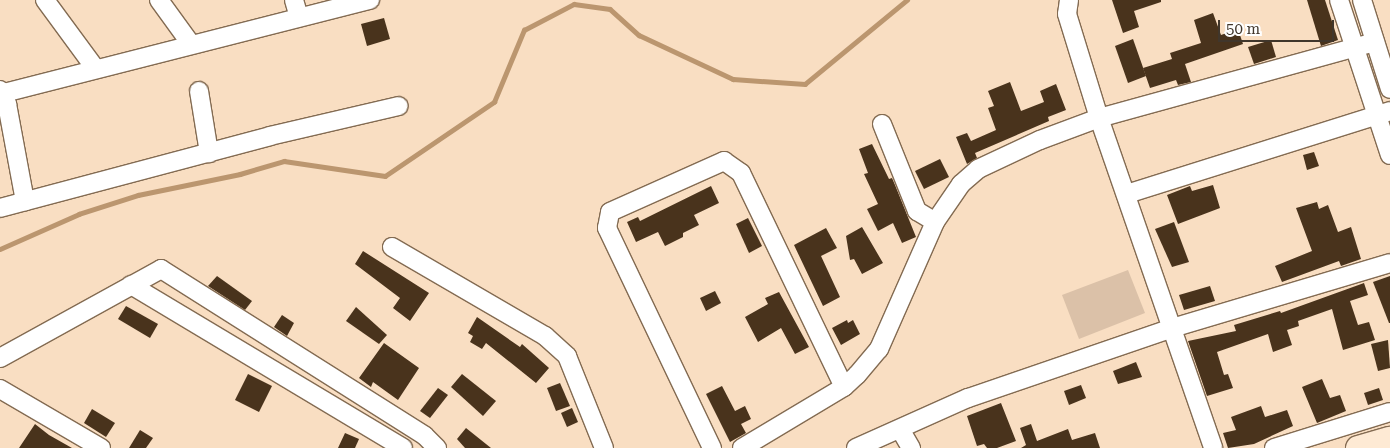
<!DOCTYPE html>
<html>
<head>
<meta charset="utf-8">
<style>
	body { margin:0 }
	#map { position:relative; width:1390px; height:448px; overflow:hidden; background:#f9dec2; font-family:"Roboto Serif",serif }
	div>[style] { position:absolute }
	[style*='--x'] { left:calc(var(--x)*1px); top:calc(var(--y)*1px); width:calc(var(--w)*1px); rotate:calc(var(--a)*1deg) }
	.green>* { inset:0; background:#dbc1a8 }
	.stream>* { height:4.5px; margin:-2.25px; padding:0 2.25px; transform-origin:2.25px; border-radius:2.25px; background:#bb966f }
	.building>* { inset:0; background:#49331c }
	.roads { filter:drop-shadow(1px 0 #836b52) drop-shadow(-1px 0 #836b52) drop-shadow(0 1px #836b52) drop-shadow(0 -1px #836b52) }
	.street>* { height:18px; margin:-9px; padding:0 9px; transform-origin:9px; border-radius:9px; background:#fff }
	.secondary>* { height:24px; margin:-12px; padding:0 12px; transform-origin:12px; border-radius:12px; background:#feead4 }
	span { translate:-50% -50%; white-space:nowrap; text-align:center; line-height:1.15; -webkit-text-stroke:5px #fff; paint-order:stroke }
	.scale { position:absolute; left:1218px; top:20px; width:116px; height:22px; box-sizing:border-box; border:2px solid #40362b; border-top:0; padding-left:6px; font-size:15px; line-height:18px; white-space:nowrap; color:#40362b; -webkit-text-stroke:4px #fff; paint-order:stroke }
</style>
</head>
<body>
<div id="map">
	<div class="green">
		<i style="clip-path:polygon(1128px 270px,1145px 313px,1079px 339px,1062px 295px)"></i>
	</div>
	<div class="stream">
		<i style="--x:0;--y:249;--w:86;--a:-23.9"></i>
		<i style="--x:79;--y:214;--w:62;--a:-17.9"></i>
		<i style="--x:138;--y:195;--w:104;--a:-11.6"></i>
		<i style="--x:240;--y:174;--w:46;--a:-16.5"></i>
		<i style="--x:284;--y:161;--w:102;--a:8.4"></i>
		<i style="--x:385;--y:176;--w:132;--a:-34.2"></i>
		<i style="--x:494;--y:102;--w:78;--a:-67.4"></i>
		<i style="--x:524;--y:30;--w:56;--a:-27.5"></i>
		<i style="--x:574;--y:4;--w:36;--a:8"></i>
		<i style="--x:610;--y:9;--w:39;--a:42"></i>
		<i style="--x:639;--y:35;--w:104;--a:25.1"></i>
		<i style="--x:733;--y:79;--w:72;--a:4"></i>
		<i style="--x:805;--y:84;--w:132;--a:-39.5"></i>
	</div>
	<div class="building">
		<i style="clip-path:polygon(1112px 0,1161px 0,1161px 2px,1134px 11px,1139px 27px,1123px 33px)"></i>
		<i style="clip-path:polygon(1307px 0,1325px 0,1338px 40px,1321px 46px)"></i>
		<i style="clip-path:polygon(1213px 13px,1221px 35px,1238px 29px,1243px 44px,1185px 64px,1191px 82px,1178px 85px,1176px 80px,1150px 88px,1143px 68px,1172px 59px,1170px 53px,1201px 43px,1194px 20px)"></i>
		<i style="clip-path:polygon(384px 18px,390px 39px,367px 46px,361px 24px)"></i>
		<i style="clip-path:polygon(1133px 39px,1146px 76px,1128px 83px,1115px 46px)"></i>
		<i style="clip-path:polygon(1271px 40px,1276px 57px,1254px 64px,1248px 47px)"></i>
		<i style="clip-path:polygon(1010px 82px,1021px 111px,1044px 102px,1040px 91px,1056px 84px,1066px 110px,1048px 117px,1049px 121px,975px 153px,977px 158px,967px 164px,956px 137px,967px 133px,971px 141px,996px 130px,988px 108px,994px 106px,988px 91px)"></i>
		<i style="clip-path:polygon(872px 144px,889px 179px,892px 178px,895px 185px,916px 237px,902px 243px,893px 223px,878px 231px,867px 209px,878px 204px,864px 174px,868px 173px,859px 149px)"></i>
		<i style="clip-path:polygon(1314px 152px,1319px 166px,1307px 170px,1303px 155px)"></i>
		<i style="clip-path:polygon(940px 159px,949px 177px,924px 189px,915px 171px)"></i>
		<i style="clip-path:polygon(1213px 185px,1220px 208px,1178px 224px,1167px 195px,1190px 186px,1192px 191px)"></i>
		<i style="clip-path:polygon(711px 186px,719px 203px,694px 215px,699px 225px,683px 233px,683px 237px,665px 246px,658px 232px,636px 242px,627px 222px,638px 217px,640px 221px)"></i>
		<i style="clip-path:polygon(1317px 202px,1319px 209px,1328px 205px,1338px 232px,1351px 227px,1361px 259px,1341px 266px,1339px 261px,1282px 282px,1275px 266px,1312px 251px,1296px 208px)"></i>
		<i style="clip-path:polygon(748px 218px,762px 246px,749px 253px,736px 224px)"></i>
		<i style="clip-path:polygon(1174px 222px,1189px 262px,1172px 267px,1155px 229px)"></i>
		<i style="clip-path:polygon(862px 227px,883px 263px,862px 274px,854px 259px,850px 260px,846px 236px)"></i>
		<i style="clip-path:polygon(826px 228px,837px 248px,821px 256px,840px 297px,823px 306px,794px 245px)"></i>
		<i style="clip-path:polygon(363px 251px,429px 293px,410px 321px,393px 308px,400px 298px,355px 264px)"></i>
		<i style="clip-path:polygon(217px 276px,252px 301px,245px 310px,208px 286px)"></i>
		<i style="clip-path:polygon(1390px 276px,1390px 323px,1389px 323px,1373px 282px)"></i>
		<i style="clip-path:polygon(1364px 283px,1368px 295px,1350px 301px,1358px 325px,1369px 322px,1375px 340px,1343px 350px,1332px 309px,1298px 321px,1299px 326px,1287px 330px,1292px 345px,1273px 352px,1268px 334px,1217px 352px,1224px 375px,1228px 374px,1233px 388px,1207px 396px,1188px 341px,1236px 331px,1234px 325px,1280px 311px,1281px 313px)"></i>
		<i style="clip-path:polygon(1210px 286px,1215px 301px,1184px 310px,1179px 295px)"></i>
		<i style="clip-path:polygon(715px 291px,721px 303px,706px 311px,700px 298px)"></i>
		<i style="clip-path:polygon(779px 292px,809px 347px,795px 354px,781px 328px,758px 342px,745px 317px,768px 304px,765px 298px)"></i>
		<i style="clip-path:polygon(126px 306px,158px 324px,150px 338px,118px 319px)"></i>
		<i style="clip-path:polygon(356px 307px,387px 335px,379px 344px,346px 321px)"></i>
		<i style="clip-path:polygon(282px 315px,294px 323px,287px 336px,274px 327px)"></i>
		<i style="clip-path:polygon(477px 317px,520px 347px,522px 344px,549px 368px,536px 383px,486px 343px,482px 349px,470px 342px,473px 336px,468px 333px)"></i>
		<i style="clip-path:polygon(847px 320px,848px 323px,853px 320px,860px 334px,841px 345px,832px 328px)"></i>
		<i style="clip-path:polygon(1388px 340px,1390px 368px,1378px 371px,1371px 344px)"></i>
		<i style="clip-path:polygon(384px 343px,419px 368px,398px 400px,373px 382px,371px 387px,359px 378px)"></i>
		<i style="clip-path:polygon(1136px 362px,1142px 377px,1118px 384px,1113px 371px)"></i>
		<i style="clip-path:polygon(248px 374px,272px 386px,259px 412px,235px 400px)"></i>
		<i style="clip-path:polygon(462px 374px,496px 401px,483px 416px,451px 387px)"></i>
		<i style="clip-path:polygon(1322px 379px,1330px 398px,1340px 395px,1346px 411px,1317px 423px,1302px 387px)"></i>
		<i style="clip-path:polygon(560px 383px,570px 406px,556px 411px,547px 388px)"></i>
		<i style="clip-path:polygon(1081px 385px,1086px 398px,1069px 405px,1064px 391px)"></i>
		<i style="clip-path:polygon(722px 386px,735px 411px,745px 406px,751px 419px,741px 424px,746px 433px,730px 442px,706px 394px)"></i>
		<i style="clip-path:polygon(438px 388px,448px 395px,430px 418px,420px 411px)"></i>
		<i style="clip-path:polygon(1379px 388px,1383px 400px,1368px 405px,1364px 393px)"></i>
		<i style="clip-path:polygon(1001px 403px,1016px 441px,997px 448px,987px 448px,984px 444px,977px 446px,967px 416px)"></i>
		<i style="clip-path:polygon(1261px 406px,1265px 417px,1287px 410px,1293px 426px,1254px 444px,1228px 448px,1223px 433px,1236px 430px,1231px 417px)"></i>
		<i style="clip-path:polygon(572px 408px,578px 422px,567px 427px,561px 413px)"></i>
		<i style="clip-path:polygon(92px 409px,115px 423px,106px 437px,84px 423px)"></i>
		<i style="clip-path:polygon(35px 424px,49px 435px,72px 448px,19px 448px)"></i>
		<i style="clip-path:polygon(1031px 424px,1037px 441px,1068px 429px,1072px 440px,1095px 433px,1100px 448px,1021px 448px,1026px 445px,1020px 428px)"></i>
		<i style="clip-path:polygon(466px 428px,491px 448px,465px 448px,457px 439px)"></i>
		<i style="clip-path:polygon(140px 430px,153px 438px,146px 448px,129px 448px)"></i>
		<i style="clip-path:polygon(345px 433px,359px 439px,355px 448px,338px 448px)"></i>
	</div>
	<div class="roads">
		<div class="street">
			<i style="--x:45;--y:0;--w:84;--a:53.7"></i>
			<i style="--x:159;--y:0;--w:54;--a:54"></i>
			<i style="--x:294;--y:0;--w:18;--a:74"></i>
			<i style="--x:1069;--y:0;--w:14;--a:98"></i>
			<i style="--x:1067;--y:14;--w:109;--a:72.9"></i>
			<i style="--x:1099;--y:118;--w:349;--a:70.9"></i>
			<i style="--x:1339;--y:0;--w:163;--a:71.8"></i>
			<i style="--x:1362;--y:0;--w:93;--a:72.5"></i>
			<i style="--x:0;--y:90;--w:16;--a:63"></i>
			<i style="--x:7;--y:104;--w:99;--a:79.5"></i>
			<i style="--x:199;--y:91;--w:63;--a:80.8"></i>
			<i style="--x:0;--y:94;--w:382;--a:-14.3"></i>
			<i style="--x:882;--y:124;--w:94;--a:68.1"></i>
			<i style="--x:917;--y:211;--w:21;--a:31"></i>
			<i style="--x:1127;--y:194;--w:276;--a:-17.5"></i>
			<i style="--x:0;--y:208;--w:279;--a:-14.9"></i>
			<i style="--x:270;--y:136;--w:132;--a:-13.1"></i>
			<i style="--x:392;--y:247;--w:177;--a:30.2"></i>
			<i style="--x:545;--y:336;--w:30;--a:42"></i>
			<i style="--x:567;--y:356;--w:99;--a:68.1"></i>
			<i style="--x:131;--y:285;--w:317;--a:30.9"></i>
			<i style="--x:0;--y:358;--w:184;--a:-28.9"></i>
			<i style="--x:161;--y:269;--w:312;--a:32.3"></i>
			<i style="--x:425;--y:436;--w:17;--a:45"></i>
			<i style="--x:0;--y:389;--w:117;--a:30.3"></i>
			<i style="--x:900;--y:429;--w:22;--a:60"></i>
			<i style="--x:712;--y:448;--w:244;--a:-115.5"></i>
			<i style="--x:607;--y:228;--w:16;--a:-79"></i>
			<i style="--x:610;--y:212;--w:125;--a:-24.1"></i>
			<i style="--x:724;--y:161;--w:21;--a:35"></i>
			<i style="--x:741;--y:173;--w:237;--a:64.3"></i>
			<i style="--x:742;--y:448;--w:119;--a:-30.9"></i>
			<i style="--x:844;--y:387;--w:18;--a:-43"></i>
			<i style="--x:857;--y:375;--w:34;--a:-50"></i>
			<i style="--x:879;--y:349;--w:139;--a:-66.2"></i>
			<i style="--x:935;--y:222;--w:46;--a:-55.6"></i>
			<i style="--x:961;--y:184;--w:23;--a:-41"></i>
			<i style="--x:978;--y:169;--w:68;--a:-25.1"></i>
			<i style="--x:1040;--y:140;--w:63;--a:-20.4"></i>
			<i style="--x:1099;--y:118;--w:286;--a:-15.4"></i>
			<i style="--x:856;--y:448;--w:123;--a:-24.1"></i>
			<i style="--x:968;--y:398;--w:216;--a:-18.9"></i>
			<i style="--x:1172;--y:328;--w:227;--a:-16.6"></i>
			<i style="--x:1274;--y:448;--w:121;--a:-17.2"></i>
		</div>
		<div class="secondary">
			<i style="--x:1358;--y:448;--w:33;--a:-16"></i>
		</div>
	</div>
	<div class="scale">50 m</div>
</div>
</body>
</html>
